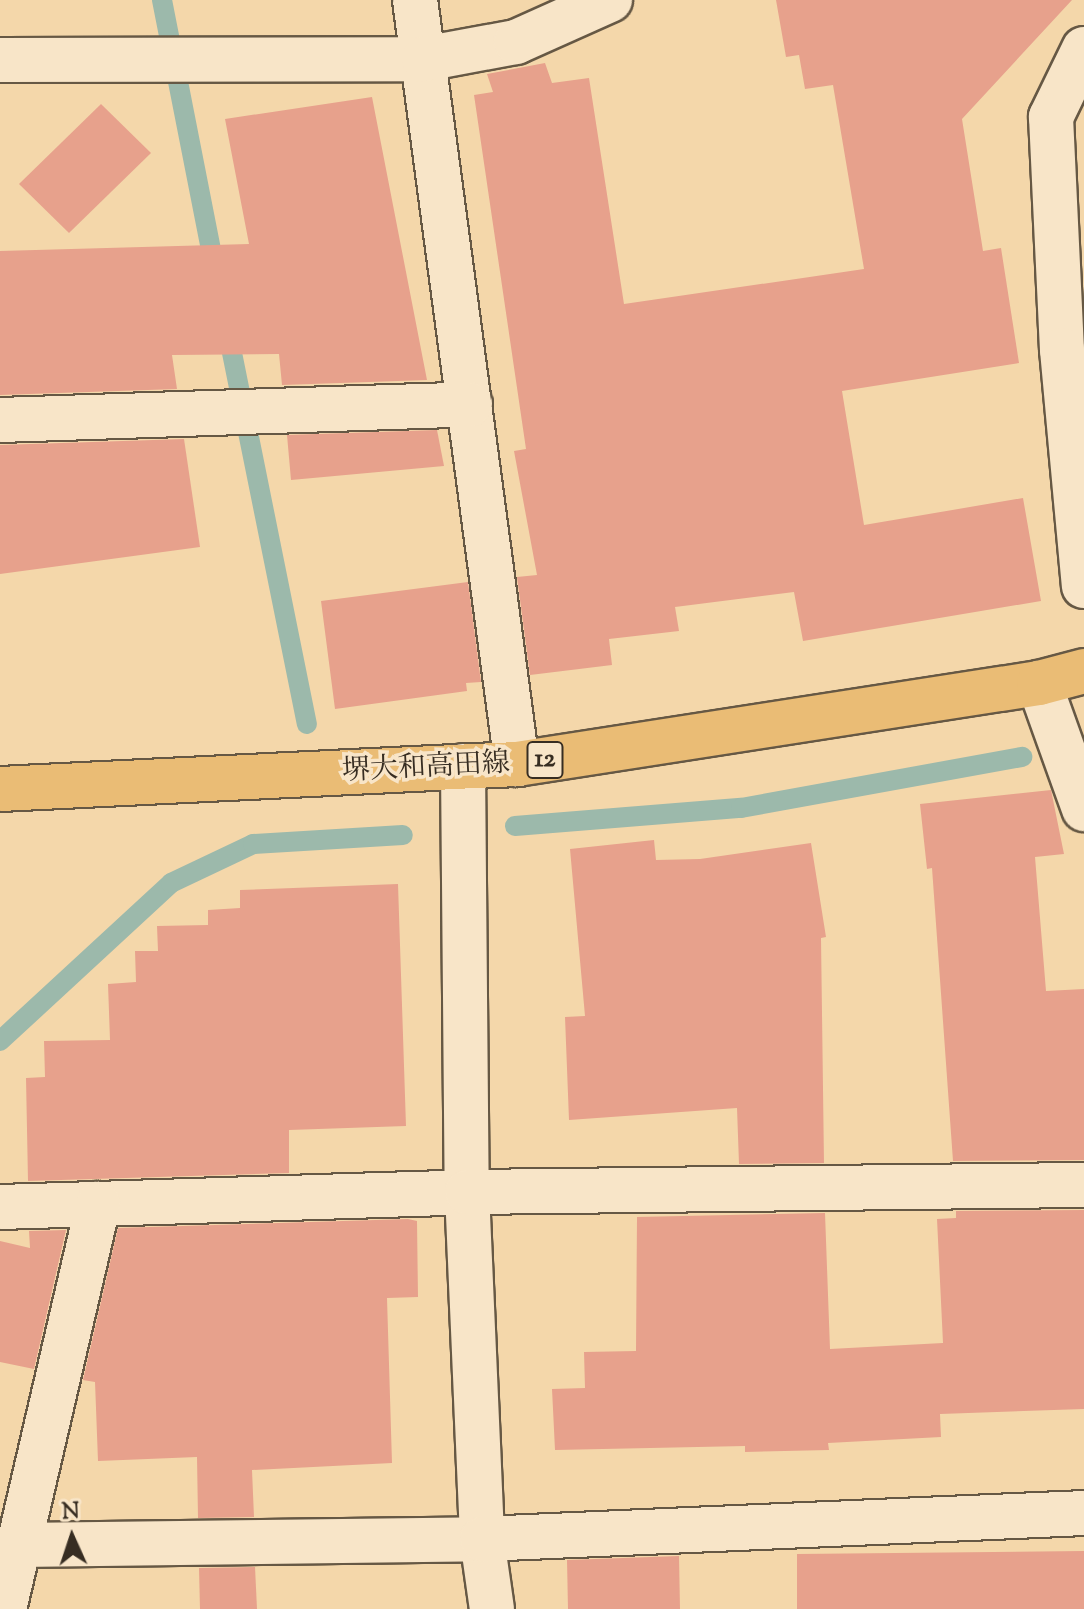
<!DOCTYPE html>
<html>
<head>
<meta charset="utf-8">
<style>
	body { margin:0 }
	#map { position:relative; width:1084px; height:1609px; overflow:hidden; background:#f4d7aa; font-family:"Sorts Mill Goudy","Noto Serif JP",serif }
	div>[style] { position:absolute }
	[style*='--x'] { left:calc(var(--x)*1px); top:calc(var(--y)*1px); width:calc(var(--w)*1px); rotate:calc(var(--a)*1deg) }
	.stream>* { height:20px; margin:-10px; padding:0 10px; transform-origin:10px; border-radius:10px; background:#9cb9ab }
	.building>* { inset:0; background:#e7a18c }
	.roads { filter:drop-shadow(2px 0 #665844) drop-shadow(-2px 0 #665844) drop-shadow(0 2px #665844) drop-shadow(0 -2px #665844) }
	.minor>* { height:44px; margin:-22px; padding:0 22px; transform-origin:22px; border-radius:22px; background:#f8e5c8 }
	.primary>* { height:44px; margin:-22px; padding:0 22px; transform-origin:22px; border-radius:22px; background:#eabc75 }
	span { translate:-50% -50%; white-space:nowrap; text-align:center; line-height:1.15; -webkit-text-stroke:7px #f8e5c8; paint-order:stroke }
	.shield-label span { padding:2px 6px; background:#f8e5c8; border:2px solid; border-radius:6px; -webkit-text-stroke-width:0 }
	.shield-label { font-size:26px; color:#372d22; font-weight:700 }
	.street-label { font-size:28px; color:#372d22 }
	.north { position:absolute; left:32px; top:1497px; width:80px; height:80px; -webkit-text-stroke:6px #f8e5c8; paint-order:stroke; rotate:357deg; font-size:22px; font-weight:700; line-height:32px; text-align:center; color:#372d22 }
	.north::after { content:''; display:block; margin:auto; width:28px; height:36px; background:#372d22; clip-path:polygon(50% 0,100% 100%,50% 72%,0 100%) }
</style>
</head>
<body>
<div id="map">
	<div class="stream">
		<i style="--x:162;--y:0;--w:274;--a:78.9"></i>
		<i style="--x:227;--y:328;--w:404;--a:78.6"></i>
		<i style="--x:515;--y:826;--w:227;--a:-4.6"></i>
		<i style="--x:741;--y:808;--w:286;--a:-10.3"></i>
		<i style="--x:0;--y:1041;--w:233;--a:-42.7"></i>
		<i style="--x:171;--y:883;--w:91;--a:-25.4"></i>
		<i style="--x:253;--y:844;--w:150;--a:-3.4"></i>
	</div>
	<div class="building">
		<i style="clip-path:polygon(776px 0,1072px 0,962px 119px,983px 251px,1001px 248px,1019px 363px,842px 391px,864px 525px,1023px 498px,1041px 601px,803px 641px,794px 592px,675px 607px,679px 631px,609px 639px,612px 665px,530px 675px,517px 577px,537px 575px,514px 451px,526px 449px,474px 95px,493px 92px,487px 74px,545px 63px,552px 83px,589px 78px,624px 304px,864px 269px,833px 85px,805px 89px,799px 55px,786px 57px)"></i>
		<i style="clip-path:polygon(372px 97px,427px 380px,282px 385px,279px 354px,172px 355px,177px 389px,0 395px,0 251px,249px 244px,225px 119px)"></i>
		<i style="clip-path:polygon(101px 104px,151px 153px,69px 233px,19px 184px)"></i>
		<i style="clip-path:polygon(437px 430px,444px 466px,291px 480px,287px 435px)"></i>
		<i style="clip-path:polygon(184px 439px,200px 547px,0 574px,0 445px)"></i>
		<i style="clip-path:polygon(468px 582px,481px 682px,466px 683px,467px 691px,335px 709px,321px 601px)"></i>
		<i style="clip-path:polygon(1051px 790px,1064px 854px,1035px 857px,1046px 991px,1084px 989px,1084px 1160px,953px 1161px,932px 868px,927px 869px,920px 804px)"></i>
		<i style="clip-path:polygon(654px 840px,656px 860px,700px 859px,811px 843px,826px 937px,821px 938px,824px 1163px,739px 1164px,737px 1108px,569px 1120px,565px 1017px,585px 1016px,570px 849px)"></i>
		<i style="clip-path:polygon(398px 884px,406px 1126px,289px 1130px,289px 1173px,28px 1181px,26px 1078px,45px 1077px,44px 1041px,110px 1040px,108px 984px,136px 982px,135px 951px,158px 951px,157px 926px,208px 925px,208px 910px,240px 908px,240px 890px)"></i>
		<i style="clip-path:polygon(1084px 1210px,1084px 1409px,940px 1414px,941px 1437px,828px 1443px,829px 1450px,745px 1452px,745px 1446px,555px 1450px,552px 1389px,585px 1388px,584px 1352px,636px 1351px,637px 1217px,825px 1213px,830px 1349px,943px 1343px,937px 1219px,956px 1218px,956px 1211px)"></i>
		<i style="clip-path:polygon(408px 1219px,417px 1221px,418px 1297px,387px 1298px,392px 1463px,252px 1470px,254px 1517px,198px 1518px,197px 1457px,98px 1461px,95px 1382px,83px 1380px,118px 1228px)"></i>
		<i style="clip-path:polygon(66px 1230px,34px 1369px,0 1362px,0 1241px,30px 1248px,29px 1231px)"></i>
		<i style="clip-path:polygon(1084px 1551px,1084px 1609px,797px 1609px,797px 1554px)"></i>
		<i style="clip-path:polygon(679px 1556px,680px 1609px,568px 1609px,567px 1560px)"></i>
		<i style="clip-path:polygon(255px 1567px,257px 1609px,200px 1609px,199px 1568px)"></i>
	</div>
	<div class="roads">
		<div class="minor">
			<i style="--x:415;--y:0;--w:771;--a:82.4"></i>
			<i style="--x:1084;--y:49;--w:76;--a:115.9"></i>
			<i style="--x:1051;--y:117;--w:233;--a:87.3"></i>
			<i style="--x:1062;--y:350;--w:237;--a:84.7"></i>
			<i style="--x:0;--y:60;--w:424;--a:-0.1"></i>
			<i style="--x:424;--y:59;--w:94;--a:-10.5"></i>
			<i style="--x:516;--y:42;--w:103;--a:-24.1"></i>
			<i style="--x:0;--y:420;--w:470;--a:-1.9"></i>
			<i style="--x:1039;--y:683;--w:134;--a:70.3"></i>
			<i style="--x:463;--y:766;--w:426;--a:89.5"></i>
			<i style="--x:467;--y:1192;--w:347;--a:87.5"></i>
			<i style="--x:482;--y:1539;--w:71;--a:81.9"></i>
			<i style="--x:0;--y:1207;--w:467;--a:-1.8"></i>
			<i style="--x:467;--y:1192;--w:617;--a:-0.65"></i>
			<i style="--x:20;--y:1545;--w:462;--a:-0.7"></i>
			<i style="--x:482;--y:1539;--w:603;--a:-2.47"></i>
			<i style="--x:4;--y:1609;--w:416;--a:-76.9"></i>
		</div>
		<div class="primary">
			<i style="--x:0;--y:789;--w:518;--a:-2.77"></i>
			<i style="--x:517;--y:764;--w:528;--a:-8.82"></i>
			<i style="--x:1039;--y:683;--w:47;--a:-14.9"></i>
		</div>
	</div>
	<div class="shield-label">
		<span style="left:545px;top:760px">12</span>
	</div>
	<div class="street-label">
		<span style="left:426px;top:768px;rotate:-3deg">堺大和高田線</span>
	</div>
	<div class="north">N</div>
</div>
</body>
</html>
